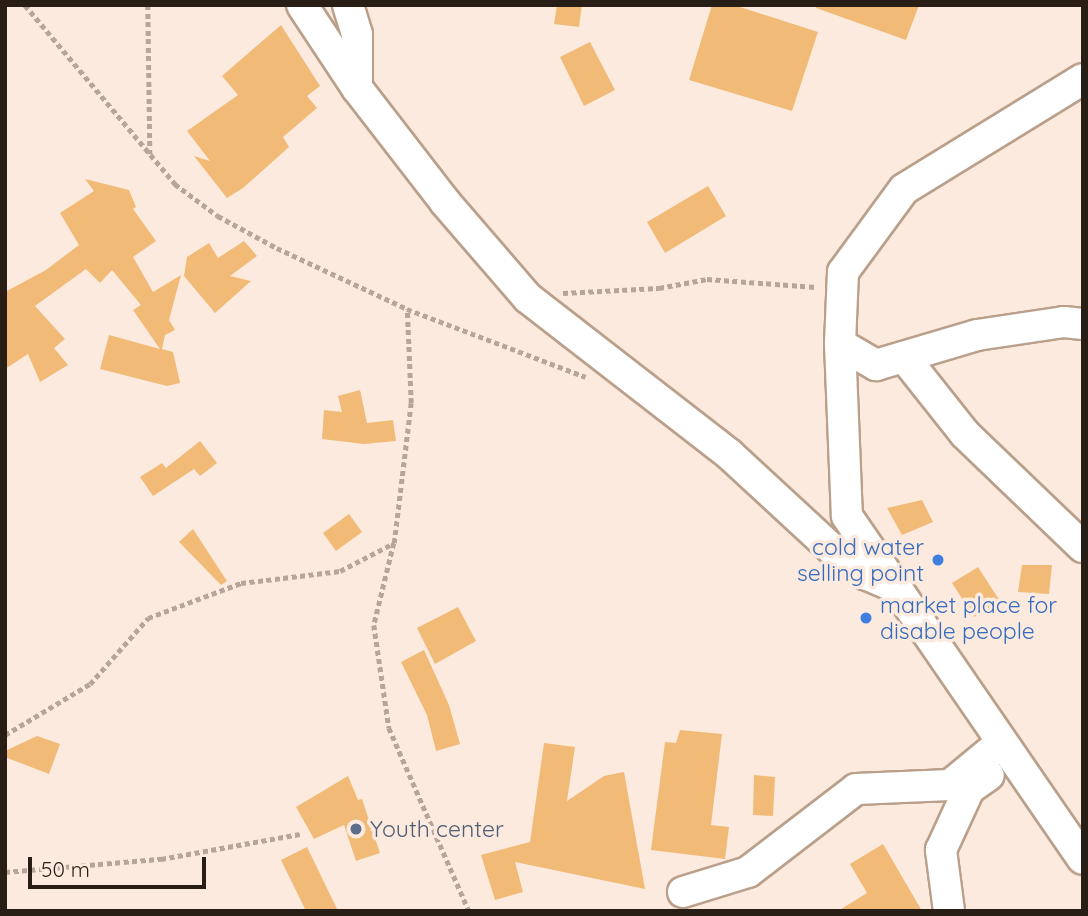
<!DOCTYPE html>
<html>
<head>
<meta charset="utf-8">
<style>
	body { margin:0 }
	#map { position:relative; width:1088px; height:916px; overflow:hidden; background:#fceade; font-family:Quicksand,sans-serif }
	div>[style] { position:absolute }
	[style*='--x'] { left:calc(var(--x)*1px); top:calc(var(--y)*1px); width:calc(var(--w)*1px); rotate:calc(var(--a)*1deg) }
	.building>* { inset:0; background:#f1bb77 }
	.path>* { height:4.5px; margin-top:-2.25px; transform-origin:0; background:repeating-linear-gradient(90deg,#b5a59b 0 5px,transparent 0 8.5px) }
	.roads { filter:drop-shadow(2px 0 #baa08b) drop-shadow(-2px 0 #baa08b) drop-shadow(0 2px #baa08b) drop-shadow(0 -2px #baa08b) }
	.minor>* { height:30px; margin:-15px; padding:0 15px; transform-origin:15px; border-radius:15px; background:#fff }
	.dots>* { width:19px; height:19px; translate:-50% -50%; box-sizing:border-box; border:4px solid #fceade; border-radius:50% }
	span { translate:-50% -50%; white-space:nowrap; text-align:center; line-height:1.15; -webkit-text-stroke:7px #fceade; paint-order:stroke }
	.shop-label { font-size:23px; color:#366cbe }
	.right { translate:-100% -50%; text-align:right }
	.left { translate:0 -50%; text-align:left }
	.service-label { font-size:23px; color:#4e5e75 }
	.frame { position:absolute; inset:0; border:7px solid #281e16; pointer-events:none }
	.scale { position:absolute; left:28px; top:857px; width:178px; height:32px; box-sizing:border-box; border:4px solid #281e16; border-top:0; padding-left:9px; font-size:21px; line-height:24px; white-space:nowrap; color:#281e16; -webkit-text-stroke:5px #fceade; paint-order:stroke }
</style>
</head>
<body>
<div id="map">
	<div class="building">
		<i style="clip-path:polygon(557px 5px,582px 5px,579px 27px,554px 24px)"></i>
		<i style="clip-path:polygon(712px 5px,734px 5px,818px 32px,792px 111px,689px 80px)"></i>
		<i style="clip-path:polygon(817px 5px,919px 5px,906px 40px,816px 8px)"></i>
		<i style="clip-path:polygon(281px 25px,320px 86px,307px 96px,317px 108px,283px 137px,289px 147px,243px 188px,227px 198px,194px 156px,210px 161px,187px 131px,238px 95px,222px 76px)"></i>
		<i style="clip-path:polygon(590px 42px,615px 90px,584px 106px,560px 57px)"></i>
		<i style="clip-path:polygon(85px 179px,129px 190px,136px 207px,133px 209px,156px 241px,133px 257px,153px 292px,181px 275px,169px 320px,175px 330px,165px 335px,162px 349px,173px 352px,180px 383px,167px 386px,100px 369px,109px 335px,160px 349px,133px 310px,141px 305px,112px 270px,100px 283px,86px 269px,35px 306px,65px 339px,54px 348px,68px 365px,40px 382px,28px 354px,5px 369px,5px 292px,46px 270px,79px 245px,60px 213px,94px 191px)"></i>
		<i style="clip-path:polygon(708px 186px,726px 216px,665px 253px,647px 222px)"></i>
		<i style="clip-path:polygon(244px 241px,257px 256px,230px 276px,251px 281px,215px 313px,184px 276px,187px 257px,209px 243px,218px 258px)"></i>
		<i style="clip-path:polygon(360px 390px,367px 423px,393px 420px,396px 441px,364px 444px,322px 439px,324px 410px,342px 412px,338px 396px)"></i>
		<i style="clip-path:polygon(200px 441px,217px 463px,200px 476px,194px 469px,153px 496px,140px 477px,162px 463px,166px 468px)"></i>
		<i style="clip-path:polygon(922px 500px,933px 522px,902px 535px,887px 508px)"></i>
		<i style="clip-path:polygon(349px 514px,362px 532px,336px 551px,323px 533px)"></i>
		<i style="clip-path:polygon(193px 529px,227px 581px,221px 585px,179px 542px)"></i>
		<i style="clip-path:polygon(1022px 565px,1052px 565px,1049px 594px,1018px 592px)"></i>
		<i style="clip-path:polygon(978px 567px,1000px 601px,974px 617px,952px 583px)"></i>
		<i style="clip-path:polygon(458px 607px,476px 641px,435px 664px,417px 628px)"></i>
		<i style="clip-path:polygon(424px 650px,449px 705px,460px 744px,436px 751px,427px 715px,401px 662px)"></i>
		<i style="clip-path:polygon(680px 730px,722px 734px,711px 825px,729px 827px,725px 859px,651px 850px,665px 742px,676px 743px)"></i>
		<i style="clip-path:polygon(37px 736px,60px 744px,49px 774px,5px 757px,5px 751px)"></i>
		<i style="clip-path:polygon(544px 743px,575px 747px,567px 801px,604px 776px,624px 772px,645px 889px,515px 862px,523px 892px,495px 900px,481px 855px,530px 842px)"></i>
		<i style="clip-path:polygon(754px 775px,775px 777px,773px 816px,753px 815px)"></i>
		<i style="clip-path:polygon(348px 776px,358px 800px,362px 799px,380px 853px,356px 861px,344px 825px,314px 839px,296px 807px)"></i>
		<i style="clip-path:polygon(883px 844px,922px 911px,838px 911px,867px 893px,850px 864px)"></i>
		<i style="clip-path:polygon(307px 847px,338px 911px,306px 911px,281px 860px)"></i>
	</div>
	<div class="path">
		<i style="--x:25;--y:5;--w:234;--a:50"></i>
		<i style="--x:175;--y:184;--w:54;--a:36.7"></i>
		<i style="--x:218;--y:216;--w:67;--a:28.5"></i>
		<i style="--x:277;--y:248;--w:144;--a:25.1"></i>
		<i style="--x:407;--y:309;--w:191;--a:20.8"></i>
		<i style="--x:148;--y:5;--w:149;--a:89.2"></i>
		<i style="--x:563;--y:293;--w:96;--a:-3"></i>
		<i style="--x:659;--y:288;--w:49;--a:-10.6"></i>
		<i style="--x:707;--y:279;--w:109;--a:4.2"></i>
		<i style="--x:394;--y:543;--w:141;--a:-83.1"></i>
		<i style="--x:411;--y:403;--w:94;--a:-92.4"></i>
		<i style="--x:5;--y:735;--w:99;--a:-31"></i>
		<i style="--x:90;--y:684;--w:88;--a:-48.7"></i>
		<i style="--x:148;--y:618;--w:99;--a:-20.6"></i>
		<i style="--x:241;--y:583;--w:100;--a:-6.9"></i>
		<i style="--x:340;--y:571;--w:61;--a:-27.4"></i>
		<i style="--x:394;--y:543;--w:84;--a:103.7"></i>
		<i style="--x:374;--y:625;--w:104;--a:81.7"></i>
		<i style="--x:389;--y:728;--w:200;--a:66.4"></i>
		<i style="--x:5;--y:872;--w:157;--a:-4.8"></i>
		<i style="--x:161;--y:859;--w:141;--a:-10.2"></i>
	</div>
	<div class="roads">
		<div class="minor">
			<i style="--x:302;--y:5;--w:100;--a:56.5"></i>
			<i style="--x:357;--y:88;--w:144;--a:52.3"></i>
			<i style="--x:445;--y:202;--w:127;--a:49.2"></i>
			<i style="--x:528;--y:298;--w:254;--a:37.8"></i>
			<i style="--x:729;--y:454;--w:143;--a:42.7"></i>
			<i style="--x:834;--y:551;--w:39;--a:37"></i>
			<i style="--x:865;--y:574;--w:28;--a:23"></i>
			<i style="--x:348;--y:5;--w:30;--a:73"></i>
			<i style="--x:357;--y:34;--w:54;--a:90"></i>
			<i style="--x:1083;--y:79;--w:210;--a:148.4"></i>
			<i style="--x:904;--y:189;--w:103;--a:126.3"></i>
			<i style="--x:843;--y:272;--w:72;--a:92.4"></i>
			<i style="--x:840;--y:344;--w:172;--a:87.7"></i>
			<i style="--x:847;--y:516;--w:416;--a:55.5"></i>
			<i style="--x:840;--y:344;--w:42;--a:30.3"></i>
			<i style="--x:876;--y:365;--w:105;--a:-16.5"></i>
			<i style="--x:977;--y:335;--w:88;--a:-8.5"></i>
			<i style="--x:1064;--y:322;--w:19;--a:6"></i>
			<i style="--x:904;--y:357;--w:98;--a:51.6"></i>
			<i style="--x:965;--y:434;--w:163;--a:43.8"></i>
			<i style="--x:683;--y:892;--w:68;--a:-17.1"></i>
			<i style="--x:748;--y:872;--w:136;--a:-37.5"></i>
			<i style="--x:856;--y:789;--w:94;--a:-2.4"></i>
			<i style="--x:950;--y:785;--w:66;--a:-39.5"></i>
			<i style="--x:949;--y:911;--w:62;--a:-97.5"></i>
			<i style="--x:941;--y:850;--w:67;--a:-65.3"></i>
			<i style="--x:969;--y:789;--w:24;--a:-35"></i>
		</div>
	</div>
	<div class="dots">
		<i style="left:938px;top:560px;background:#3f7fe0"></i>
		<i style="left:866px;top:618px;background:#3f7fe0"></i>
		<i style="left:356px;top:829px;background:#5c6f8a"></i>
	</div>
	<div class="shop-label">
		<span class="right" style="left:924px;top:560px">cold water<br>selling point</span>
		<span class="left" style="left:880px;top:618px">market place for<br>disable people</span>
	</div>
	<div class="service-label">
		<span class="left" style="left:370px;top:829px">Youth center</span>
	</div>
	<div class="frame"></div>
	<div class="scale">50 m</div>
</div>
</body>
</html>
